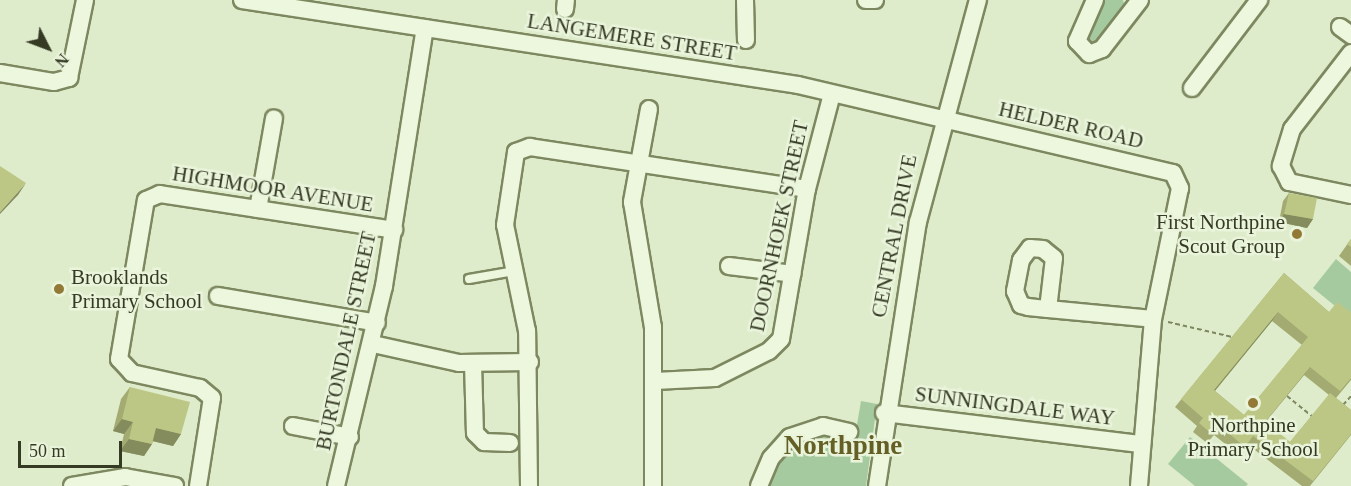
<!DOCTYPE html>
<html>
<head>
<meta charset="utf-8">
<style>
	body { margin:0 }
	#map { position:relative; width:1351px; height:486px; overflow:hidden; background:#deeccb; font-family:Georgia,serif }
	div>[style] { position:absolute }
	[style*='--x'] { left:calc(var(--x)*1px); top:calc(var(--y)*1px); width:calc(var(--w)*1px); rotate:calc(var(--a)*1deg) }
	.green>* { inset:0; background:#a6caa0 }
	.path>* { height:2px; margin-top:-1px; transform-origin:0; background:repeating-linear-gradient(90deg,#7e8860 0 4.5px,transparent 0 7.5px) }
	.roads { filter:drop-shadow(2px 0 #7e8860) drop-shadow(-2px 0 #7e8860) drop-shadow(0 2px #7e8860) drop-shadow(0 -2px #7e8860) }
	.service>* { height:8px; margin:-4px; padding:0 4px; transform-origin:4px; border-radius:4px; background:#ecf7de }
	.minor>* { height:16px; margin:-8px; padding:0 8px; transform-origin:8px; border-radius:8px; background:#ecf7de }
	.wall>* { inset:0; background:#a3ab72 }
	.shaded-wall>* { inset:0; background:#848b5d }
	.building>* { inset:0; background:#bdc785 }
	.dots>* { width:16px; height:16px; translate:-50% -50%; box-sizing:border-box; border:3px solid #e9f4db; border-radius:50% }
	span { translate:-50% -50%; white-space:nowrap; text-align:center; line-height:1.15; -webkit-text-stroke:5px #e9f4db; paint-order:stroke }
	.street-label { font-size:21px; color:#353a23 }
	.poi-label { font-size:21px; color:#353a23 }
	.right { translate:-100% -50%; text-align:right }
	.left { translate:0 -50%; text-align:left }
	.district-label { font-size:27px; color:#635f25; font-weight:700 }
	.north { position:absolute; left:18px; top:18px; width:60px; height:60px; -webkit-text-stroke:4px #e9f4db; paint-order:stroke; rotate:132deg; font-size:16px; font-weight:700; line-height:24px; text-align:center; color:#353a23 }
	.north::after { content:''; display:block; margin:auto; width:21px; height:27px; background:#353a23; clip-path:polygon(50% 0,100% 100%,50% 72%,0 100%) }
	.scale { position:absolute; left:18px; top:441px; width:104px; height:27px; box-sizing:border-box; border:3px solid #353a23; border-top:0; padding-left:8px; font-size:18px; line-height:21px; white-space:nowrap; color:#353a23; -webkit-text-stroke:4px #e9f4db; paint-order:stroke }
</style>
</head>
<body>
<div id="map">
	<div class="green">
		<i style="clip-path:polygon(1100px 0,1123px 0,1125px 7px,1096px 48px,1082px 39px)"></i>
		<i style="clip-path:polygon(1336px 259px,1351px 272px,1351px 319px,1313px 288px)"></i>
		<i style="clip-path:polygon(861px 401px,877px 404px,866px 486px,764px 486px,791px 443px,824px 432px,836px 441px,854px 442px)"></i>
		<i style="clip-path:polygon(1190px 437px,1248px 484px,1246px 486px,1195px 486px,1168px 464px)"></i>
	</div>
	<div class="path">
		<i style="--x:1168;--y:322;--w:66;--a:13.2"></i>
		<i style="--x:1287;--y:396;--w:32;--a:39"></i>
		<i style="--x:1343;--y:405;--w:12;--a:-48"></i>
	</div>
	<div class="roads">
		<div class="service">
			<i style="--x:469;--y:279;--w:47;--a:-9.9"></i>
		</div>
		<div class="minor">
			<i style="--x:242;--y:0;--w:562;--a:8.69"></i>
			<i style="--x:798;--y:85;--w:385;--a:13.2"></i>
			<i style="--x:1173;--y:173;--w:17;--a:65"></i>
			<i style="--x:1180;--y:188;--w:134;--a:101.6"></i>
			<i style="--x:1153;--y:319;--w:168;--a:94.8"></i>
			<i style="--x:745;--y:0;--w:40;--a:88.6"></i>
			<i style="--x:866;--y:0;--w:9;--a:0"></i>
			<i style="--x:1095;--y:0;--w:45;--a:113.7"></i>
			<i style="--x:1077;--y:41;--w:18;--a:47"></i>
			<i style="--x:1089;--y:54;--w:14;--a:-21"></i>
			<i style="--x:1102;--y:49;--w:62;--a:-52.2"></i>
			<i style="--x:565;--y:9;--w:9;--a:-84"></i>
			<i style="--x:1340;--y:27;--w:14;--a:36"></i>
			<i style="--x:1351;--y:53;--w:96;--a:127.8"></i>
			<i style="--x:1292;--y:129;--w:39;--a:107"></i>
			<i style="--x:1281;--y:166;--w:18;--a:63"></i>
			<i style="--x:1289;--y:182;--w:63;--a:11.8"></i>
			<i style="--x:0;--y:73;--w:55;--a:9.5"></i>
			<i style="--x:54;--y:82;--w:16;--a:-15"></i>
			<i style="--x:69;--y:78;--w:80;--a:-78.4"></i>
			<i style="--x:1192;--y:88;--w:111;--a:-52.7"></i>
			<i style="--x:649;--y:109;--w:95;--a:100.4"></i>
			<i style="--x:632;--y:202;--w:127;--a:80.5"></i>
			<i style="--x:653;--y:327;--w:159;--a:90"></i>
			<i style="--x:258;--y:209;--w:92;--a:-80"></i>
			<i style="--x:729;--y:266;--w:64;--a:7.1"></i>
			<i style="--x:218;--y:296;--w:161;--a:9.6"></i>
			<i style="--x:1048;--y:309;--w:51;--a:-83.3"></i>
			<i style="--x:1054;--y:258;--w:14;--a:-141"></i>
			<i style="--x:1043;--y:249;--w:13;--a:-176"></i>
			<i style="--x:1030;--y:248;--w:15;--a:127"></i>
			<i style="--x:1021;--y:260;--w:32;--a:101"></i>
			<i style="--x:1015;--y:291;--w:15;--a:67"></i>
			<i style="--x:1021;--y:305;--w:7;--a:16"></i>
			<i style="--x:1028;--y:307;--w:20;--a:6"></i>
			<i style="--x:1048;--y:309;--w:105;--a:5.4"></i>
			<i style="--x:373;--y:344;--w:88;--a:12.5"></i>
			<i style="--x:459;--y:363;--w:71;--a:-0.8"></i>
			<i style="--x:473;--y:363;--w:70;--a:88.4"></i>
			<i style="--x:475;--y:433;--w:13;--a:45"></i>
			<i style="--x:484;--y:442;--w:26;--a:2"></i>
			<i style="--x:655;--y:381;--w:60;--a:-2.9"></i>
			<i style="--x:715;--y:378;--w:60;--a:-26.6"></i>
			<i style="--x:769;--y:351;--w:17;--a:-45"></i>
			<i style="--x:781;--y:339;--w:152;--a:-80.2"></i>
			<i style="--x:807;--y:189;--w:98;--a:-75.3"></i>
			<i style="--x:884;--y:413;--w:260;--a:6.9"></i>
			<i style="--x:293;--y:426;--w:58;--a:10.9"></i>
			<i style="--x:72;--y:486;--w:54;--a:-9.6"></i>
			<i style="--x:125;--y:477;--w:51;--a:10.2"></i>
			<i style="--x:198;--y:486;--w:89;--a:-81"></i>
			<i style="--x:212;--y:398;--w:16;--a:-140"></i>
			<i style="--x:200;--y:388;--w:70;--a:-167.6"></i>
			<i style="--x:132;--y:373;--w:19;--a:-133"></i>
			<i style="--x:119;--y:359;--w:161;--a:-80.4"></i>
			<i style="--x:146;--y:200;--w:15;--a:-23"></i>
			<i style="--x:160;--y:194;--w:237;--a:8.7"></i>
			<i style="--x:336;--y:486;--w:206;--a:-76.5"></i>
			<i style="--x:384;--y:286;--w:261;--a:-81"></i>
			<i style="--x:529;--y:486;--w:155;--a:-90.7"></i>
			<i style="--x:527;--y:331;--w:108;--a:-101.7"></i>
			<i style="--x:505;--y:225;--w:74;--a:-81.4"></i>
			<i style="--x:516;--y:152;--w:15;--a:-20"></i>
			<i style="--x:530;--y:147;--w:280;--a:8.6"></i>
			<i style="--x:759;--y:486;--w:30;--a:-67"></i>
			<i style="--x:771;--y:458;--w:28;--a:-48"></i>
			<i style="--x:790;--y:437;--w:35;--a:-18"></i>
			<i style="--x:823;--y:426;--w:27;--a:13"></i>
			<i style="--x:877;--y:486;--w:267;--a:-81.2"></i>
			<i style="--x:918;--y:222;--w:230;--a:-74.9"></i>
		</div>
	</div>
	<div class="wall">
		<i style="clip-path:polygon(1289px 193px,1313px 219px,1307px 228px,1279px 222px,1283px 201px)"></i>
		<i style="clip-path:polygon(1351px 239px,1351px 266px,1339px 256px)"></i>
		<i style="clip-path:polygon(evenodd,1284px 273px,1329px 312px,1351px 312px,1351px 380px,1336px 398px,1351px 410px,1351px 435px,1310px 486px,1302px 486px,1247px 444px,1239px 455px,1214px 435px,1207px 443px,1193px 432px,1197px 426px,1175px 407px,1284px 273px,1272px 321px,1302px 345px,1244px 415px,1215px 391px,1272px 321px,1284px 273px,1304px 375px,1329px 395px,1290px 442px,1265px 422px,1304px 375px)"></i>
		<i style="clip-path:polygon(130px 387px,181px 434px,173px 446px,153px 441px,152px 444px,144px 456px,120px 451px,124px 434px,113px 431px,121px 399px)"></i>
	</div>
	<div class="shaded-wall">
		<i style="clip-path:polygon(26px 183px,18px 195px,0 214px,0 212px)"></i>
		<i style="clip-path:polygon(1284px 214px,1313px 219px,1307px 228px,1279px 222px)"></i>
		<i style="clip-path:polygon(1278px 312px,1272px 321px,1208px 399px,1214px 390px)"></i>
		<i style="clip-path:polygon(1310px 367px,1304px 375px,1259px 430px,1265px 422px)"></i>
		<i style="clip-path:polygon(122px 419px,133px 422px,124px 434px,113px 431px)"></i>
		<i style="clip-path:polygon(156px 428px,181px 434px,173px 446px,148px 440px)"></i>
		<i style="clip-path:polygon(129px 439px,152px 444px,144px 456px,120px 451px)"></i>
	</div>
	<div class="building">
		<i style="clip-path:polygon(0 166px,26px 183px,0 212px)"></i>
		<i style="clip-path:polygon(1289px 193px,1317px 198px,1313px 219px,1284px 214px)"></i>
		<i style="clip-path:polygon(1351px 239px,1351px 247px,1347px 244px)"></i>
		<i style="clip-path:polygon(evenodd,1284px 273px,1329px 312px,1337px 302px,1351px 312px,1351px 378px,1340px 391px,1310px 367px,1265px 422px,1290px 442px,1330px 393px,1351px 410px,1351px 434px,1313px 481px,1253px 436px,1245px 447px,1220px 426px,1213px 435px,1199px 423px,1203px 418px,1181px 399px,1284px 273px,1278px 312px,1308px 337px,1244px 415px,1214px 390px,1278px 312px)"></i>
		<i style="clip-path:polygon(130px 387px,190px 402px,181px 434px,156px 428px,152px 444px,129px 439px,133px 422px,122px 419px)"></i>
	</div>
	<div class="dots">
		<i style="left:1297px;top:234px;background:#927935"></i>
		<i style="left:59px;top:289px;background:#927935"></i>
		<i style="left:1253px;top:403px;background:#927935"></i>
	</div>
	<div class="street-label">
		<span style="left:632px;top:37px;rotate:9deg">LANGEMERE STREET</span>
		<span style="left:1071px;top:125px;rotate:13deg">HELDER ROAD</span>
		<span style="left:273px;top:189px;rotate:9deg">HIGHMOOR AVENUE</span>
		<span style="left:779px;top:226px;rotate:-78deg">DOORNHOEK STREET</span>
		<span style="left:894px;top:236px;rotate:-79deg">CENTRAL DRIVE</span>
		<span style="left:346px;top:341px;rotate:-78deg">BURTONDALE STREET</span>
		<span style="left:1015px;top:406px;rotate:7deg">SUNNINGDALE WAY</span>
	</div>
	<div class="poi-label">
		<span class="right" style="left:1285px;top:234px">First Northpine<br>Scout Group</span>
		<span class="left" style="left:71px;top:289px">Brooklands<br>Primary School</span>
		<span style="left:1253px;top:437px">Northpine<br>Primary School</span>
	</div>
	<div class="district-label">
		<span style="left:843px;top:446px">Northpine</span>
	</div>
	<div class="north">N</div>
	<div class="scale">50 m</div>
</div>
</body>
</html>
